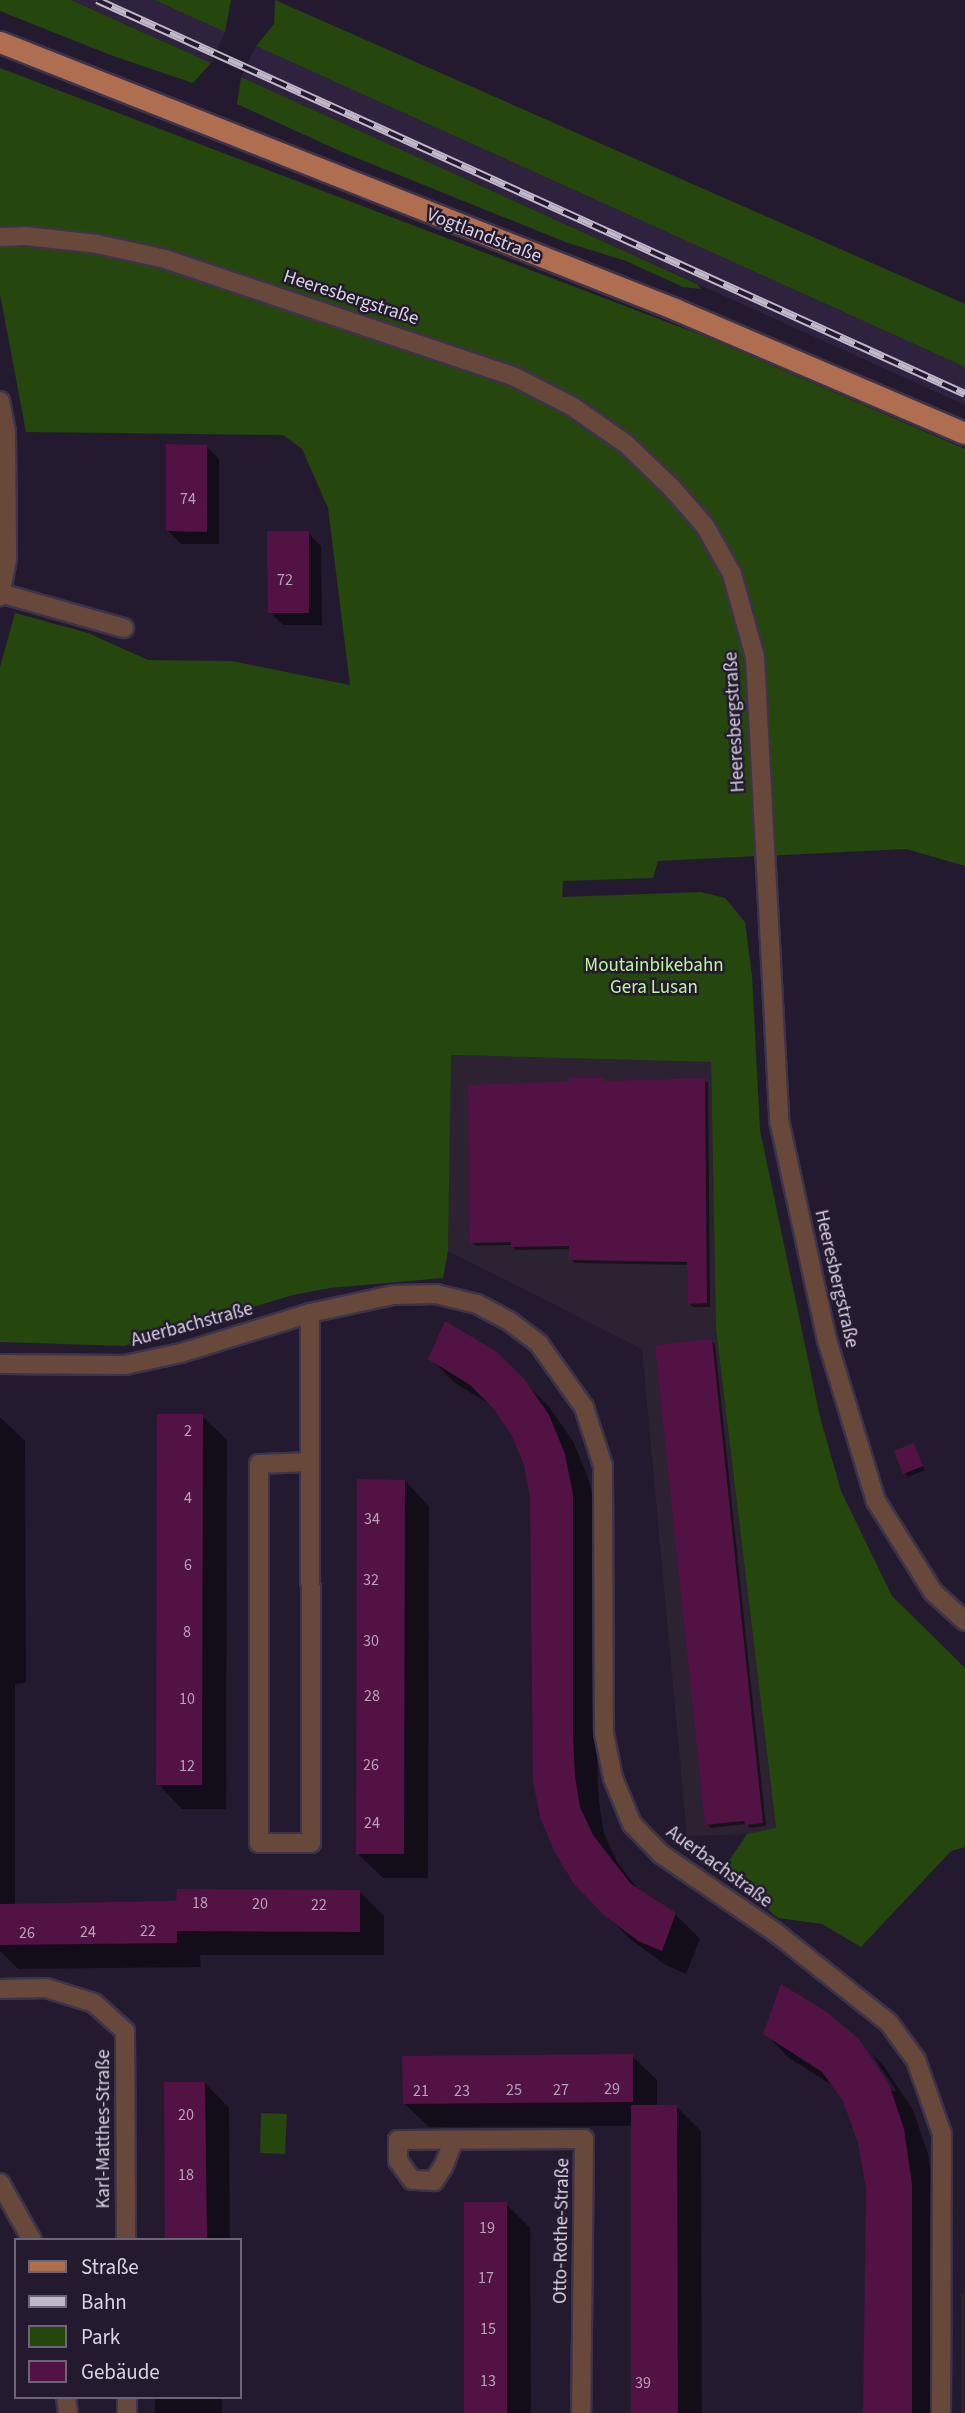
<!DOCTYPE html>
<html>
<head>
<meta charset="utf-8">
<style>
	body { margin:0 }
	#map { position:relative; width:965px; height:2413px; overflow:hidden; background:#241a30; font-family:"Source Sans 3",sans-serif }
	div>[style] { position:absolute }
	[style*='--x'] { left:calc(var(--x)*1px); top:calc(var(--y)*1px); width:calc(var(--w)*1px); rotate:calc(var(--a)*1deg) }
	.built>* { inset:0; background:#2e223e }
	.industrial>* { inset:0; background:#2d2231 }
	.education>* { inset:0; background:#2f222e }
	.green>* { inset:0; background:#25460c }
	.shadow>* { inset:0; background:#0007 }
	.building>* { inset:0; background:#521243 }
	.roads { filter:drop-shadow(2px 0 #3d3449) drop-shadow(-2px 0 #3d3449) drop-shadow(0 2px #3d3449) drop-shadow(0 -2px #3d3449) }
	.street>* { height:18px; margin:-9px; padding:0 9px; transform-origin:9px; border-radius:9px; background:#68483a }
	.primary>* { height:21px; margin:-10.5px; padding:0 10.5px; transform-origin:10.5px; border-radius:10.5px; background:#b06e51 }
	.rail>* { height:8px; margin-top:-4px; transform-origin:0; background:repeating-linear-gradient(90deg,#241a30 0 16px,#bfb8c8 0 32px); box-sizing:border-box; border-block:2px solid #bfb8c8 }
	span { translate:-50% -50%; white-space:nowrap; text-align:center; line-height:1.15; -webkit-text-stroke:5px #241a30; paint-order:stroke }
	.number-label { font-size:16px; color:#b7a3ba }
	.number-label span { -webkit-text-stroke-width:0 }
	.street-label { font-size:19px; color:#d9d3e2 }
	.park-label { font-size:19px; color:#baf896 }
	.legend { position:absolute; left:14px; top:2238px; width:228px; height:161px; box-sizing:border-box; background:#241a30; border:2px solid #6c6477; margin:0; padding:9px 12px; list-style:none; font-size:21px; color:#d9d3e2 }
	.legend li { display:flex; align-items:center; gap:14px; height:35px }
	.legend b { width:35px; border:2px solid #6c6477 }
</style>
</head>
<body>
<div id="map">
	<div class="built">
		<i style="clip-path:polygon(71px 0,154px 0,225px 32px,211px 63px)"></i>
		<i style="clip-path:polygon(256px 46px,965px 367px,965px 405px,241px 77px)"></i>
	</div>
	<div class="industrial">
		<i style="clip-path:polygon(450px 1055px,711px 1062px,716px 1329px,776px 1829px,747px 1834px,687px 1836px,642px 1349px,448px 1251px)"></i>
	</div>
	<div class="education">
		<i style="clip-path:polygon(961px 2294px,965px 2294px,965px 2413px,961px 2413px)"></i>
	</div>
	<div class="green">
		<i style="clip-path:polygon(0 0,71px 0,211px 63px,193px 83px,113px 56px,0 11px)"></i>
		<i style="clip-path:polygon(154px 0,231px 0,225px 32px)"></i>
		<i style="clip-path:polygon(275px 0,965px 304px,965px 367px,256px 46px,274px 24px)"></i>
		<i style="clip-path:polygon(0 68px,709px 338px,965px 449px,965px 866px,906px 849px,658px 861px,653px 878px,563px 881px,562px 897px,701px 892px,725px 898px,745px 922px,752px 976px,760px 1130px,820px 1417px,841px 1491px,892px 1596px,965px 1668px,965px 1847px,951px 1851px,861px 1947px,822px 1924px,778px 1918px,722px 1871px,747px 1834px,776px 1828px,716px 1329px,711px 1062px,451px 1055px,448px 1251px,443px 1278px,330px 1288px,293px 1295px,124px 1346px,0 1342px,0 667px,15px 613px,88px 633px,148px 660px,232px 661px,350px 685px,328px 508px,302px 449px,283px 435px,26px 432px,0 294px)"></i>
		<i style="clip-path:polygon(241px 77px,697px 284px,701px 289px,683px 287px,626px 261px,568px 243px,342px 152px,237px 104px)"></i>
		<i style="clip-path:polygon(261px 2113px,287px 2114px,285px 2154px,260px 2153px)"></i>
	</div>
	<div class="shadow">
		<i style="clip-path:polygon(206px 446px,219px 459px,219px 544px,181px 544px,168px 531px)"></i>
		<i style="clip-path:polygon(308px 533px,321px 546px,322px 625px,283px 625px,270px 612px)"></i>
		<i style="clip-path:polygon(603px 1080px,606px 1083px,704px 1080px,708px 1083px,710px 1307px,693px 1307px,689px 1303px,689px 1265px,575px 1263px,571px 1259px,571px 1249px,516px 1250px,512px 1245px,476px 1246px,472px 1242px)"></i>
		<i style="clip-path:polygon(711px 1341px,715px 1344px,766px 1826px,750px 1828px,747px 1824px,711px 1828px,707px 1824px)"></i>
		<i style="clip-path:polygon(496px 1353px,549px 1407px,573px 1441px,589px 1480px,597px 1521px,597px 1761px,599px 1802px,604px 1833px,617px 1862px,641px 1893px,675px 1914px,700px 1939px,686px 1974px,664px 1964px,630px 1939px,576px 1883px,532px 1496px,526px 1464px,512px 1433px,496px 1408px,455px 1383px,431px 1359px)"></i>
		<i style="clip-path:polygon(202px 1416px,227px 1440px,226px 1809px,182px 1809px,158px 1784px)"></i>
		<i style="clip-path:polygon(0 1417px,25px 1441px,26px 1683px,15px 1684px,15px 1905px,178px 1903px,359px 1891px,384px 1916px,384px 1955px,200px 1955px,201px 1967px,18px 1969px,0 1951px)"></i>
		<i style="clip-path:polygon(913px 1445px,925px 1470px,908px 1477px,905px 1473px)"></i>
		<i style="clip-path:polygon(405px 1481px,429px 1506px,428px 1878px,383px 1878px,358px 1854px)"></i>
		<i style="clip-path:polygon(765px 2033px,858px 2040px,893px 2092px,896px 2090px,871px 2053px,883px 2065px,913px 2110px,928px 2154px,936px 2209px,936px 2413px,865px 2413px,868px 2189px,860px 2142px,844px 2101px,835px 2087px,789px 2058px)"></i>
		<i style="clip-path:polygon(632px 2056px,657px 2080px,657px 2107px,677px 2107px,701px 2131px,702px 2413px,633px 2413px,632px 2126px,429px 2127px,404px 2103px)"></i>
		<i style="clip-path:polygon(205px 2083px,229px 2108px,230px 2240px,166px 2240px)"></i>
		<i style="clip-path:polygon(506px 2204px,530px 2228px,531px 2413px,466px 2413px)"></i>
		<i style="clip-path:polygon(155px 2397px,222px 2397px,222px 2413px,155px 2413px)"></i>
	</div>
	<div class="building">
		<i style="clip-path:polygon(166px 444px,207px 445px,207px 532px,166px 531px)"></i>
		<i style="clip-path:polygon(267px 531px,309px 531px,309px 613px,268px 613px)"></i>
		<i style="clip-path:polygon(569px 1078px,604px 1078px,604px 1081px,705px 1078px,707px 1303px,688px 1304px,687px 1262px,569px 1260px,569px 1246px,511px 1247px,511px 1242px,470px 1243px,468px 1085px,569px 1081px)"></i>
		<i style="clip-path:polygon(445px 1321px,497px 1352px,525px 1380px,549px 1415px,565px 1454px,573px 1495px,573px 1735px,575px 1776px,580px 1807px,593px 1835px,631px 1884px,676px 1913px,662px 1951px,638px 1941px,604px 1915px,574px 1884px,555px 1853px,540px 1817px,533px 1781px,530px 1496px,524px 1465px,511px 1434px,493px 1408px,470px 1385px,428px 1359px)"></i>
		<i style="clip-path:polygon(712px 1339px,763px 1823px,745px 1825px,744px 1821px,705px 1825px,655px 1345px)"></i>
		<i style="clip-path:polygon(157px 1414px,203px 1414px,202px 1785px,156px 1785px)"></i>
		<i style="clip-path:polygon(914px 1443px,923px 1466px,903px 1474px,894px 1451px)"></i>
		<i style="clip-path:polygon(357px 1479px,405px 1480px,404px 1854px,356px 1854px)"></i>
		<i style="clip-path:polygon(177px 1889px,360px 1890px,360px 1932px,177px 1931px,177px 1943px,0 1945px,0 1904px,176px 1901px)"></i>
		<i style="clip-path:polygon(781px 1984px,825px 2011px,859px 2039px,889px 2084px,904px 2129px,912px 2184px,912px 2413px,863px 2413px,866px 2189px,858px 2143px,843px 2101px,822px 2072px,763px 2034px)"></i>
		<i style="clip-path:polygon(633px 2054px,633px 2102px,403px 2104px,402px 2056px)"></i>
		<i style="clip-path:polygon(164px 2082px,205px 2082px,207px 2240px,165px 2240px)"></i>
		<i style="clip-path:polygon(631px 2105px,677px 2105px,678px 2413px,631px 2413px)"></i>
		<i style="clip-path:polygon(464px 2202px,507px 2202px,507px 2413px,464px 2413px)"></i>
	</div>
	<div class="roads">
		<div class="street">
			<i style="--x:0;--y:237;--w:25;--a:-2"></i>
			<i style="--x:25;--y:236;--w:72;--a:6.3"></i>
			<i style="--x:97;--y:244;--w:70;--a:12.4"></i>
			<i style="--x:165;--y:259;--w:369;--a:18.6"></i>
			<i style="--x:515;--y:377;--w:65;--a:27.3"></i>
			<i style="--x:573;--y:407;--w:65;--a:34.9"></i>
			<i style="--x:626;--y:444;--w:61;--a:43.7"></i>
			<i style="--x:670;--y:486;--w:53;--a:48.8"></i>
			<i style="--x:705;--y:526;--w:55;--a:60.6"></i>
			<i style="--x:732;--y:574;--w:86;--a:74.5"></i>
			<i style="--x:755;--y:657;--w:464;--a:87"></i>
			<i style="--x:779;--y:1120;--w:225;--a:77.7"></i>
			<i style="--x:827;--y:1340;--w:168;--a:73.1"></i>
			<i style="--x:876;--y:1501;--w:107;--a:57.9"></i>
			<i style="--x:933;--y:1592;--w:43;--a:42.2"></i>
			<i style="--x:0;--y:401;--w:32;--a:79"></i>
			<i style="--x:6;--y:432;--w:127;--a:89.5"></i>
			<i style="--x:7;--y:559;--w:38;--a:101"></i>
			<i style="--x:0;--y:593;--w:129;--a:15.8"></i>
			<i style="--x:0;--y:1364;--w:125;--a:0.5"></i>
			<i style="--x:125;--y:1365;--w:57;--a:-12.1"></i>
			<i style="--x:181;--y:1353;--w:135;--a:-17.2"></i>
			<i style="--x:310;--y:1313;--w:85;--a:-12.2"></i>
			<i style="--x:393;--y:1295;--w:43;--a:-1.3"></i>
			<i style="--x:436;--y:1294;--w:42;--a:13.7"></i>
			<i style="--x:477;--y:1304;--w:36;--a:28"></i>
			<i style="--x:509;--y:1321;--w:38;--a:37"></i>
			<i style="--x:539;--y:1344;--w:77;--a:54.5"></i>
			<i style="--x:584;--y:1407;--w:62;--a:72.1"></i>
			<i style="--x:603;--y:1466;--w:267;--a:89.8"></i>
			<i style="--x:604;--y:1733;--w:46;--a:78.7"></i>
			<i style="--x:613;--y:1778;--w:50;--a:67.6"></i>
			<i style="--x:632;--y:1824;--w:42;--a:46"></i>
			<i style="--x:661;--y:1854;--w:138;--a:34.4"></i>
			<i style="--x:775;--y:1932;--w:146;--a:38.6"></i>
			<i style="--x:889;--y:2023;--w:46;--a:53.9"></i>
			<i style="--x:916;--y:2060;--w:78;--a:70.6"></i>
			<i style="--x:942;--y:2134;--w:279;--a:90.2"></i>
			<i style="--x:309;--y:1462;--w:50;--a:177.7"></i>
			<i style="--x:259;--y:1464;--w:379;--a:90"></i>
			<i style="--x:259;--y:1843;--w:52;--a:0"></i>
			<i style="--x:311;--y:1843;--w:530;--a:-90.11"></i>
			<i style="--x:0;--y:1989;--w:46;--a:-1.2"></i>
			<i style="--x:46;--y:1988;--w:50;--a:17.4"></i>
			<i style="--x:94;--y:2003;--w:42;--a:42.1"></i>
			<i style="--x:125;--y:2031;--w:209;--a:89.7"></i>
			<i style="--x:454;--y:2140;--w:29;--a:112"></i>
			<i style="--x:443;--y:2167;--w:17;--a:123"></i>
			<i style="--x:434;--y:2181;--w:22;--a:-177"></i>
			<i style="--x:412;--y:2180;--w:24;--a:-126"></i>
			<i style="--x:398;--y:2161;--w:21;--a:-90"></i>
			<i style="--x:398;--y:2140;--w:186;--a:-0.3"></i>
			<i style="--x:584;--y:2139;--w:274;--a:90.6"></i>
			<i style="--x:0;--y:2183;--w:65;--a:60.7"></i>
			<i style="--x:66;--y:2397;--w:16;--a:83"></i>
			<i style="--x:127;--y:2397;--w:16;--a:90"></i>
		</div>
		<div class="primary">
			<i style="--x:0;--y:42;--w:726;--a:21.58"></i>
			<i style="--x:675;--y:309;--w:315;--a:23.2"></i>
		</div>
	</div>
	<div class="rail">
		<i style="--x:97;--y:0;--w:953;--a:24.41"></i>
	</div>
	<div class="number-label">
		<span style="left:188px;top:499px">74</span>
		<span style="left:285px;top:580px">72</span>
		<span style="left:188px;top:1431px">2</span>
		<span style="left:188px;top:1498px">4</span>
		<span style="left:372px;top:1519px">34</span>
		<span style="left:188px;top:1565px">6</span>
		<span style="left:371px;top:1580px">32</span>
		<span style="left:187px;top:1632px">8</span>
		<span style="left:371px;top:1641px">30</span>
		<span style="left:372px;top:1696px">28</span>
		<span style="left:187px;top:1699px">10</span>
		<span style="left:371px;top:1765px">26</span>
		<span style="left:187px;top:1766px">12</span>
		<span style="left:372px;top:1823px">24</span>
		<span style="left:200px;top:1903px">18</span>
		<span style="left:260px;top:1904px">20</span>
		<span style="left:319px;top:1905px">22</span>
		<span style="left:148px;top:1931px">22</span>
		<span style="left:88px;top:1932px">24</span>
		<span style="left:27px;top:1933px">26</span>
		<span style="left:612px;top:2089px">29</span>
		<span style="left:514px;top:2090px">25</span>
		<span style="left:561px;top:2090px">27</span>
		<span style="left:421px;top:2091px">21</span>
		<span style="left:462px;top:2091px">23</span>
		<span style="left:186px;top:2115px">20</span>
		<span style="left:186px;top:2175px">18</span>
		<span style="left:487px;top:2228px">19</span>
		<span style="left:486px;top:2278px">17</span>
		<span style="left:488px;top:2329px">15</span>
		<span style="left:488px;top:2381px">13</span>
		<span style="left:643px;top:2383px">39</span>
	</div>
	<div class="street-label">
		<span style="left:484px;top:236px;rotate:21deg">Vogtlandstraße</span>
		<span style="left:351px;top:298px;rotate:18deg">Heeresbergstraße</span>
		<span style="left:735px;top:722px;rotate:-93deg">Heeresbergstraße</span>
		<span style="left:836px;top:1279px;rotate:77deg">Heeresbergstraße</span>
		<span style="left:192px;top:1325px;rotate:-15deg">Auerbachstraße</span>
		<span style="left:719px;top:1867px;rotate:36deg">Auerbachstraße</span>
		<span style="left:104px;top:2129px;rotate:-90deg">Karl-Matthes-Straße</span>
		<span style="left:562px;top:2231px;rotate:-89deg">Otto-Rothe-Straße</span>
	</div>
	<div class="park-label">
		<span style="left:654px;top:977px">Moutainbikebahn<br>Gera Lusan</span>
	</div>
	<ul class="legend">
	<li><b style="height:9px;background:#b06e51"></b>Straße</li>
	<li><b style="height:9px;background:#bfb8c8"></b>Bahn</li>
	<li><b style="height:19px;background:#25460c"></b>Park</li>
	<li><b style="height:19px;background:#521243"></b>Gebäude</li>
	</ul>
</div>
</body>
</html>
